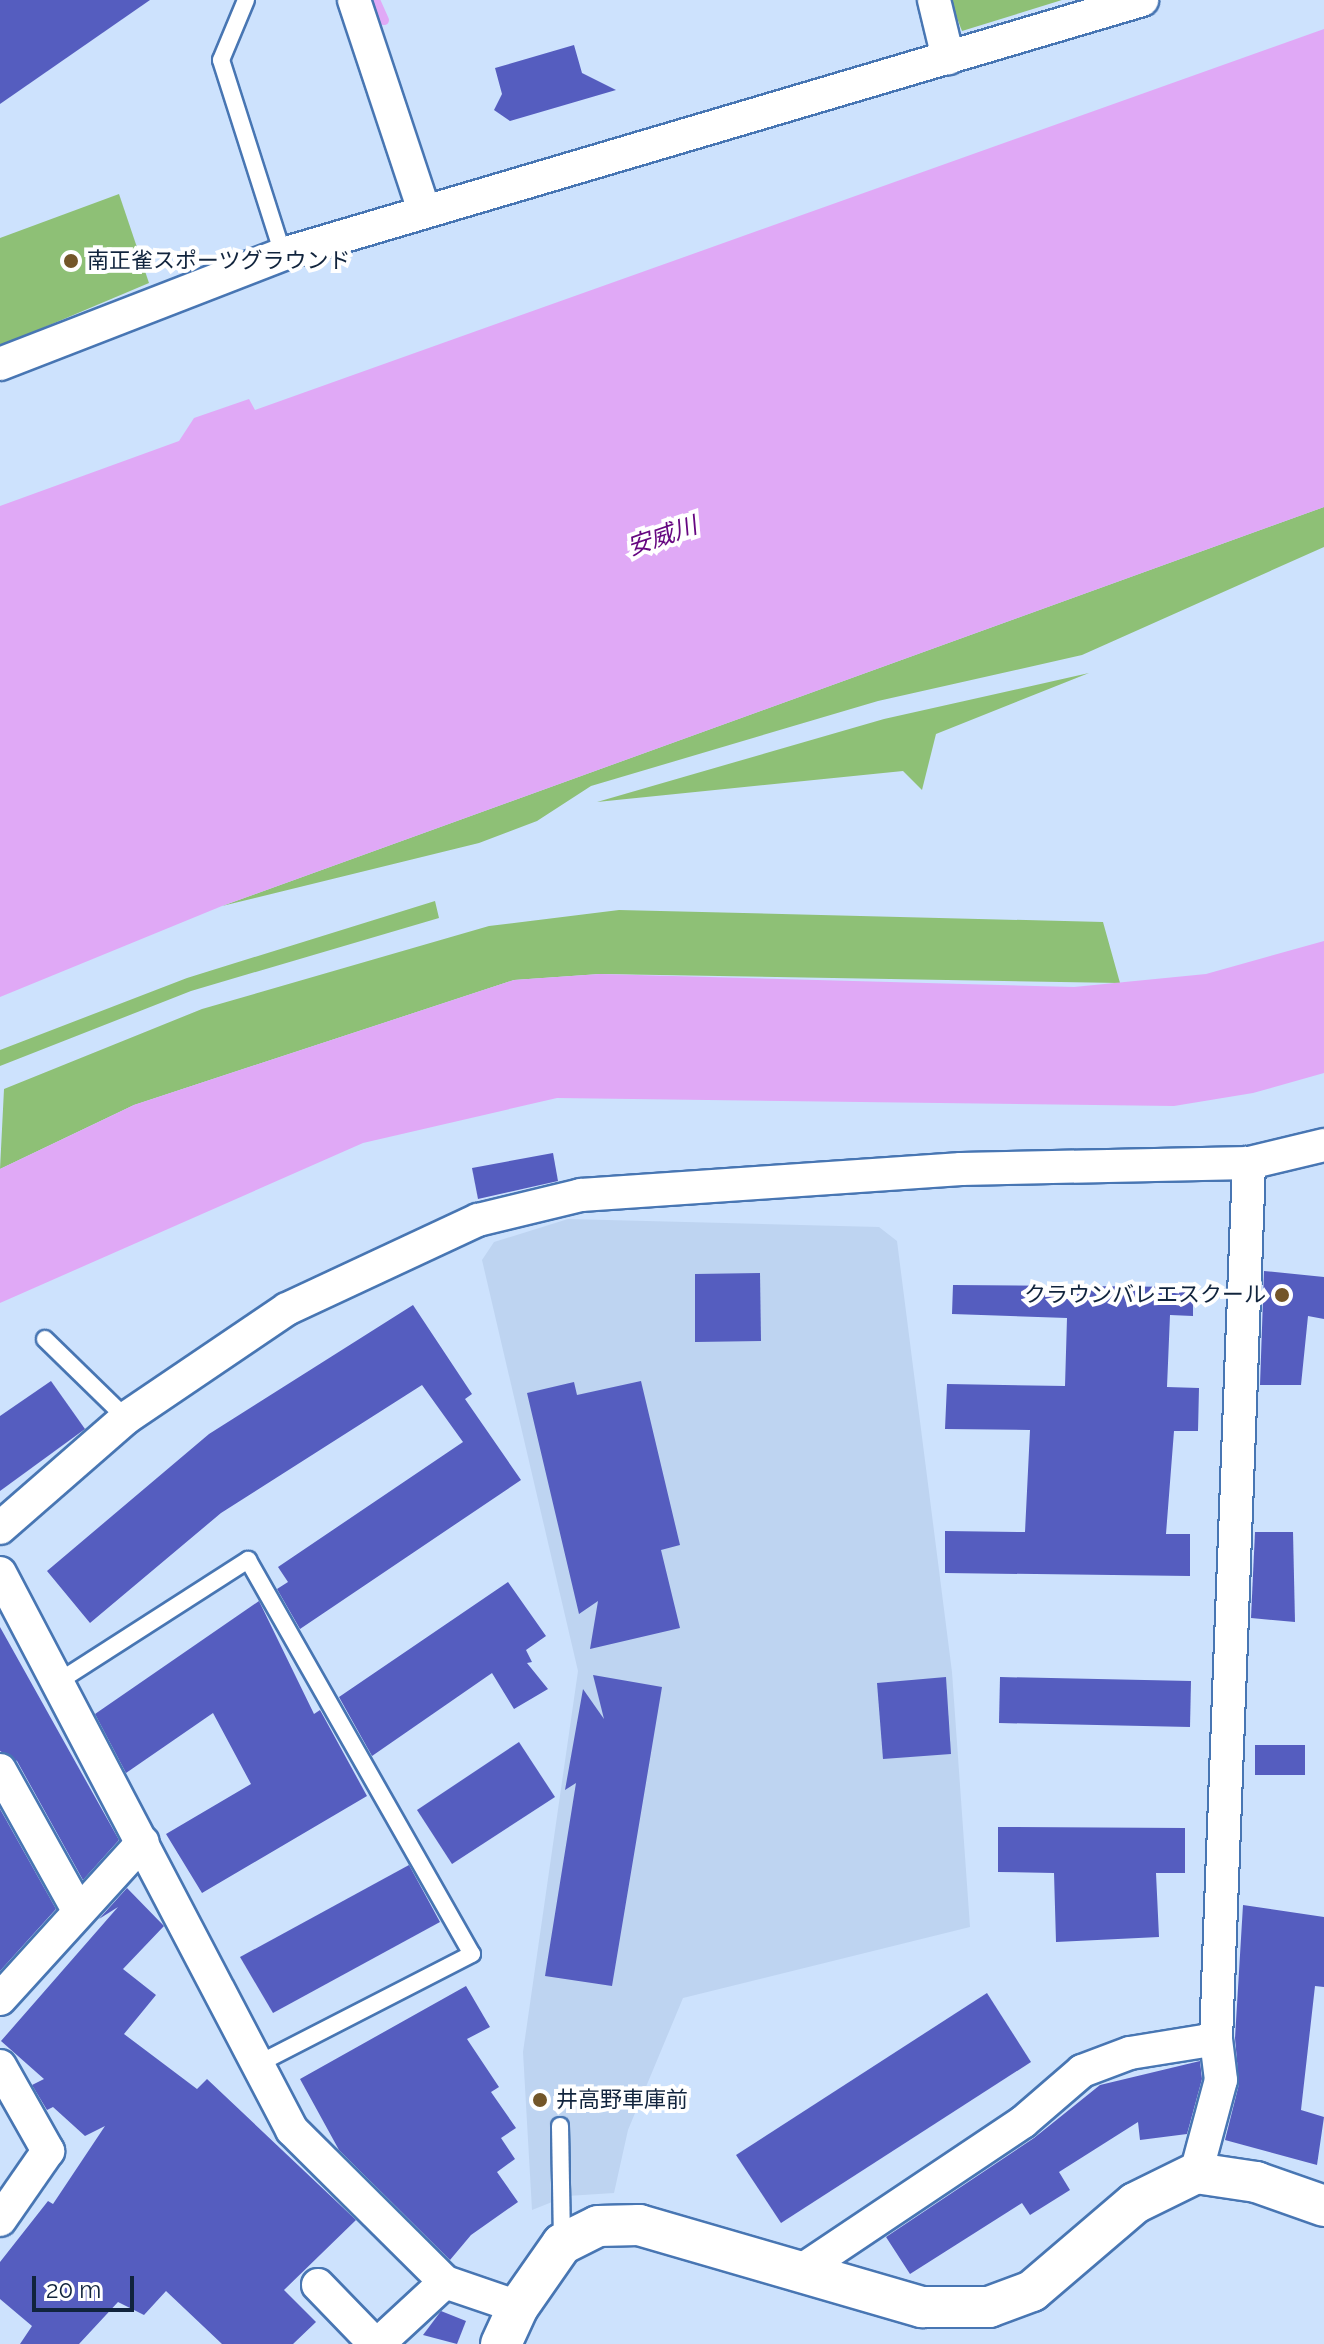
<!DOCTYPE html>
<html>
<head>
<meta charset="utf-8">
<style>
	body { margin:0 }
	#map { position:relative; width:1324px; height:2344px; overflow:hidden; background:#cde2fd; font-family:Raleway,"Noto Sans JP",sans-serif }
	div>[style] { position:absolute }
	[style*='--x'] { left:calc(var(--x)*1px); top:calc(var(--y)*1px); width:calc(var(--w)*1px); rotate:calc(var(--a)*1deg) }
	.built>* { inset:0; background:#bed4f1 }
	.green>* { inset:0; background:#8ec076 }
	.water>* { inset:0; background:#e0a9f6 }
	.stream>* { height:10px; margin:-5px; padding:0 5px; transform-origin:5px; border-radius:5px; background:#e0a9f6 }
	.building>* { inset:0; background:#555dbf }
	.roads { filter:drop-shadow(2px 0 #4876b3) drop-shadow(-2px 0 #4876b3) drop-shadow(0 2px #4876b3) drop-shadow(0 -2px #4876b3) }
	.service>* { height:16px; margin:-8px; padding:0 8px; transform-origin:8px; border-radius:8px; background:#fff }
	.minor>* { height:32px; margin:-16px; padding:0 16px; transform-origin:16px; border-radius:16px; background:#fff }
	.tertiary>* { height:40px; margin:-20px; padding:0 20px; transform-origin:20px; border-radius:20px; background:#fff }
	.dots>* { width:22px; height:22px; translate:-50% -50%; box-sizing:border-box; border:4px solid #fff; border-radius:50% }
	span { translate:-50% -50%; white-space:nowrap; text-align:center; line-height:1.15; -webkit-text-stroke:8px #fff; paint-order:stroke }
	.poi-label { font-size:22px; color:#11243d }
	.left { translate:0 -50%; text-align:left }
	.right { translate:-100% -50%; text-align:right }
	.water-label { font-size:24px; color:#660781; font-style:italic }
	.scale { position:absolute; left:32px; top:2276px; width:102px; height:36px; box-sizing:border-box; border:4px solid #11243d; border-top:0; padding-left:10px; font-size:24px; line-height:28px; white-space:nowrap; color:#11243d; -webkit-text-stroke:6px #fff; paint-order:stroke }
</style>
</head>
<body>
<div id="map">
	<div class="built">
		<i style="clip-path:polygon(568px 1219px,879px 1227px,897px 1241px,952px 1672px,970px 1927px,683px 1998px,628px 2130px,614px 2193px,567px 2196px,532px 2210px,523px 2052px,578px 1671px,482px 1260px,494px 1242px)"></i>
	</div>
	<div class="green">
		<i style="clip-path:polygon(950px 0,1062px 0,962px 31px)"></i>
		<i style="clip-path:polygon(119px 194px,149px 283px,0 346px,0 238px)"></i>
		<i style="clip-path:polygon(1324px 507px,1324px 547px,1082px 655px,878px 701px,591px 786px,537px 821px,479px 843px,222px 906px)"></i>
		<i style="clip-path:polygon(1089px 673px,936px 734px,922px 790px,903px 771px,597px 802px,884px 719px)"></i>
		<i style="clip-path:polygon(435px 901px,439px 918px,191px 991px,0 1066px,0 1050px,187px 978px)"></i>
		<i style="clip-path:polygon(619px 910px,1103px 922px,1120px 983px,600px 974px,514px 980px,134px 1105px,0 1169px,4px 1089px,202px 1009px,489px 926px)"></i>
	</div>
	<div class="water">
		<i style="clip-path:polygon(1324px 29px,1324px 507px,222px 906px,0 997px,0 506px,179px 441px,194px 418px,249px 399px,255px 410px)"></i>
		<i style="clip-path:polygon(1324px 941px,1324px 1073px,1253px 1093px,1174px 1106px,557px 1098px,363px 1143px,0 1303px,0 1169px,134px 1105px,514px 980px,600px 974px,1074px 987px,1206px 974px)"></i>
	</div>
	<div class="stream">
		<i style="--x:375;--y:0;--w:22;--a:66"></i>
	</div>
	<div class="building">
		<i style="clip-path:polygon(0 0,150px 0,0 104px)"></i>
		<i style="clip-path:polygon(574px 45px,582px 73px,616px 90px,510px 121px,494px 110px,502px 94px,495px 68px)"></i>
		<i style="clip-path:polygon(553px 1153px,558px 1181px,478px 1199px,472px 1168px)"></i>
		<i style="clip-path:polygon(1264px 1271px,1324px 1277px,1324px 1319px,1308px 1316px,1301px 1385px,1260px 1385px)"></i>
		<i style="clip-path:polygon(760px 1273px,761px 1341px,695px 1342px,695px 1274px)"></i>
		<i style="clip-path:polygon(953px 1285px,1193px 1287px,1193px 1316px,1170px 1315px,1167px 1387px,1199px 1388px,1198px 1431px,1174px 1431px,1166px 1534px,1190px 1534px,1190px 1576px,945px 1573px,945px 1531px,1025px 1532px,1030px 1430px,945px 1429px,947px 1384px,1065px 1386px,1067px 1318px,952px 1314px)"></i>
		<i style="clip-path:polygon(413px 1305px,472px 1394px,465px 1399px,521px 1480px,300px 1629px,277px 1589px,288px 1582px,278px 1567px,463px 1442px,422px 1385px,221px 1513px,90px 1623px,47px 1571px,209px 1434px)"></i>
		<i style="clip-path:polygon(51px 1381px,85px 1429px,0 1491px,0 1416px)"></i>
		<i style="clip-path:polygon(641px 1381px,680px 1545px,661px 1550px,680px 1628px,590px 1649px,598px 1601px,579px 1614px,527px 1393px,574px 1382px,577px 1395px)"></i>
		<i style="clip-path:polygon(1255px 1532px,1293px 1532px,1295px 1622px,1251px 1618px)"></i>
		<i style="clip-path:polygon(508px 1582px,546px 1636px,526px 1650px,532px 1662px,527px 1663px,548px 1689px,514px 1709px,492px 1673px,372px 1756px,339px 1697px)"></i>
		<i style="clip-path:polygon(259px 1601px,314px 1714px,320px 1710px,367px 1796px,202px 1893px,166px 1834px,251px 1784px,213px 1713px,126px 1773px,95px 1714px)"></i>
		<i style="clip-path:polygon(0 1627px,119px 1840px,83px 1880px,17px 1761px,0 1751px)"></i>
		<i style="clip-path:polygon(593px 1675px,662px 1687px,612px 1986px,545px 1976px,576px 1783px,565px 1790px,583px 1689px,604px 1719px)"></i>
		<i style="clip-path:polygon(946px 1677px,951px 1754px,883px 1759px,877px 1683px)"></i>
		<i style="clip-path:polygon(1000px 1677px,1191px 1681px,1190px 1727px,999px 1723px)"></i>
		<i style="clip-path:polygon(519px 1742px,555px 1797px,452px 1864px,417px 1810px)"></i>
		<i style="clip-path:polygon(1255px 1745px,1305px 1745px,1305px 1775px,1255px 1775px)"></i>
		<i style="clip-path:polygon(0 1809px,56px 1909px,0 1971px)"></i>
		<i style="clip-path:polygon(998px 1827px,1185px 1828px,1185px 1873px,1156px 1873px,1159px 1937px,1056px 1942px,1054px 1873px,998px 1872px)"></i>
		<i style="clip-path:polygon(409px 1865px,440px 1922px,273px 2013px,240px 1957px)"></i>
		<i style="clip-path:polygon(127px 1888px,164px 1926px,123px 1969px,156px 1995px,124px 2034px,197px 2089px,207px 2079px,356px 2220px,284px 2290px,316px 2322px,293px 2344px,222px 2344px,166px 2291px,144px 2315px,118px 2302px,79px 2344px,20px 2344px,32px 2326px,0 2299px,0 2262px,48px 2201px,53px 2204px,105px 2126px,85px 2136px,53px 2107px,47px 2110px,32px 2085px,44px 2079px,1px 2041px,118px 1907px,99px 1919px)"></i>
		<i style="clip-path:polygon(1243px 1905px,1324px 1917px,1324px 1987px,1315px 1986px,1301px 2110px,1324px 2117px,1317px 2165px,1225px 2140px,1239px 2084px,1235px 2038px)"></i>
		<i style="clip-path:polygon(466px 1986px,490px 2027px,467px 2039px,499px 2087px,491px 2092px,516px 2128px,501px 2138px,515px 2159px,497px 2172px,518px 2202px,471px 2235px,450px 2260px,339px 2150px,300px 2079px)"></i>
		<i style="clip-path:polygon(987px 1993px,1031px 2062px,781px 2223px,736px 2155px)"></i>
		<i style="clip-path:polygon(1200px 2061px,1202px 2079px,1187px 2134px,1140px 2140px,1138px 2122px,1059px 2172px,1070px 2190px,1030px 2215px,1022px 2203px,910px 2274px,886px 2237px,1034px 2138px,1100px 2085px)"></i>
		<i style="clip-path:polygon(441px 2311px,466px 2321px,457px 2344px,423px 2335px)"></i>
	</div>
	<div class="roads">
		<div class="service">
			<i style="--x:246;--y:0;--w:65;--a:112.6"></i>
			<i style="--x:221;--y:60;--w:204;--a:72.3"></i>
			<i style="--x:45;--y:1339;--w:113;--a:44.3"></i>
			<i style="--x:58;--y:1682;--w:226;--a:-32.7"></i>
			<i style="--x:248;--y:1560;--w:453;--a:60.4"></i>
			<i style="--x:472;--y:1954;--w:241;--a:152.8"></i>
			<i style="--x:560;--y:2126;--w:117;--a:89"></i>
		</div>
		<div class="minor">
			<i style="--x:354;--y:0;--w:222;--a:71.6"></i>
			<i style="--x:934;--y:0;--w:60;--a:76.4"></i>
			<i style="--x:0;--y:364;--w:304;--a:-21.2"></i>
			<i style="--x:283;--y:254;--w:896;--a:-16.47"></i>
			<i style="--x:0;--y:1528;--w:167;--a:-41.1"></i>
			<i style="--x:126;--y:1418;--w:194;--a:-34.1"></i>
			<i style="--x:287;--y:1309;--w:211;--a:-25"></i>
			<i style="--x:478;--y:1220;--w:106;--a:-13.6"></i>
			<i style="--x:581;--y:1195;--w:381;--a:-3.9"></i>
			<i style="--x:961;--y:1169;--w:288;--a:-1.2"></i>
			<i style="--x:1249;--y:1163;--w:77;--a:-13.5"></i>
			<i style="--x:0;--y:1573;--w:629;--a:62.33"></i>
			<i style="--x:292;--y:2130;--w:216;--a:44.8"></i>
			<i style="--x:445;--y:2282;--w:77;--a:18.9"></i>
			<i style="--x:0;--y:1770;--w:160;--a:60.9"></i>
			<i style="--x:0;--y:1999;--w:212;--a:-47.7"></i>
			<i style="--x:0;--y:2066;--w:98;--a:60.5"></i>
			<i style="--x:48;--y:2151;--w:84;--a:124.8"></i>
			<i style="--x:1196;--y:2173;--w:96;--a:-75"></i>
			<i style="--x:1221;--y:2080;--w:41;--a:-97"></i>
			<i style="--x:1216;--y:2039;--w:877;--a:-87.84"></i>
			<i style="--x:802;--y:2270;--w:266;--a:-33.8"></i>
			<i style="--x:1023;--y:2122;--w:78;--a:-40.8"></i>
			<i style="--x:1082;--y:2071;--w:51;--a:-20.6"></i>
			<i style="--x:1130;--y:2053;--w:87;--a:-9.2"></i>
			<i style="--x:318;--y:2285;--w:82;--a:46"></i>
			<i style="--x:378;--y:2344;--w:91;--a:-42.8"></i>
		</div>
		<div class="tertiary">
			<i style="--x:501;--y:2344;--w:41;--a:-65.3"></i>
			<i style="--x:518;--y:2307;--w:77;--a:-55.1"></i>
			<i style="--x:562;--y:2244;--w:40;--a:-26.6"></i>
			<i style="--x:598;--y:2226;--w:41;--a:-1.4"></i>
			<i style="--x:639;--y:2225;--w:295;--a:16.2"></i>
			<i style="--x:922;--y:2307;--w:67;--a:0"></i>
			<i style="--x:989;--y:2307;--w:46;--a:-20.4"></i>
			<i style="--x:1032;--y:2291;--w:135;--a:-40.5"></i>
			<i style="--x:1135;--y:2203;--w:68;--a:-26.2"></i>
			<i style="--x:1196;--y:2173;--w:61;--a:8.5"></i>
			<i style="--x:1256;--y:2182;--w:72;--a:19.4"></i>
		</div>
	</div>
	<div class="dots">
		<i style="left:71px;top:261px;background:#735629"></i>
		<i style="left:1282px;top:1295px;background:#735629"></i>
		<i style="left:540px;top:2100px;background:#735629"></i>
	</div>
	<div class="poi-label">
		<span class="left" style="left:87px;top:261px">南正雀スポーツグラウンド</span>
		<span class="right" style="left:1266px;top:1295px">クラウンバレエスクール</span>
		<span class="left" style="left:556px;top:2100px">井高野車庫前</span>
	</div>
	<div class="water-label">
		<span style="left:662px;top:536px;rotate:-19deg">安威川</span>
	</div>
	<div class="scale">20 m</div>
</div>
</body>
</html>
